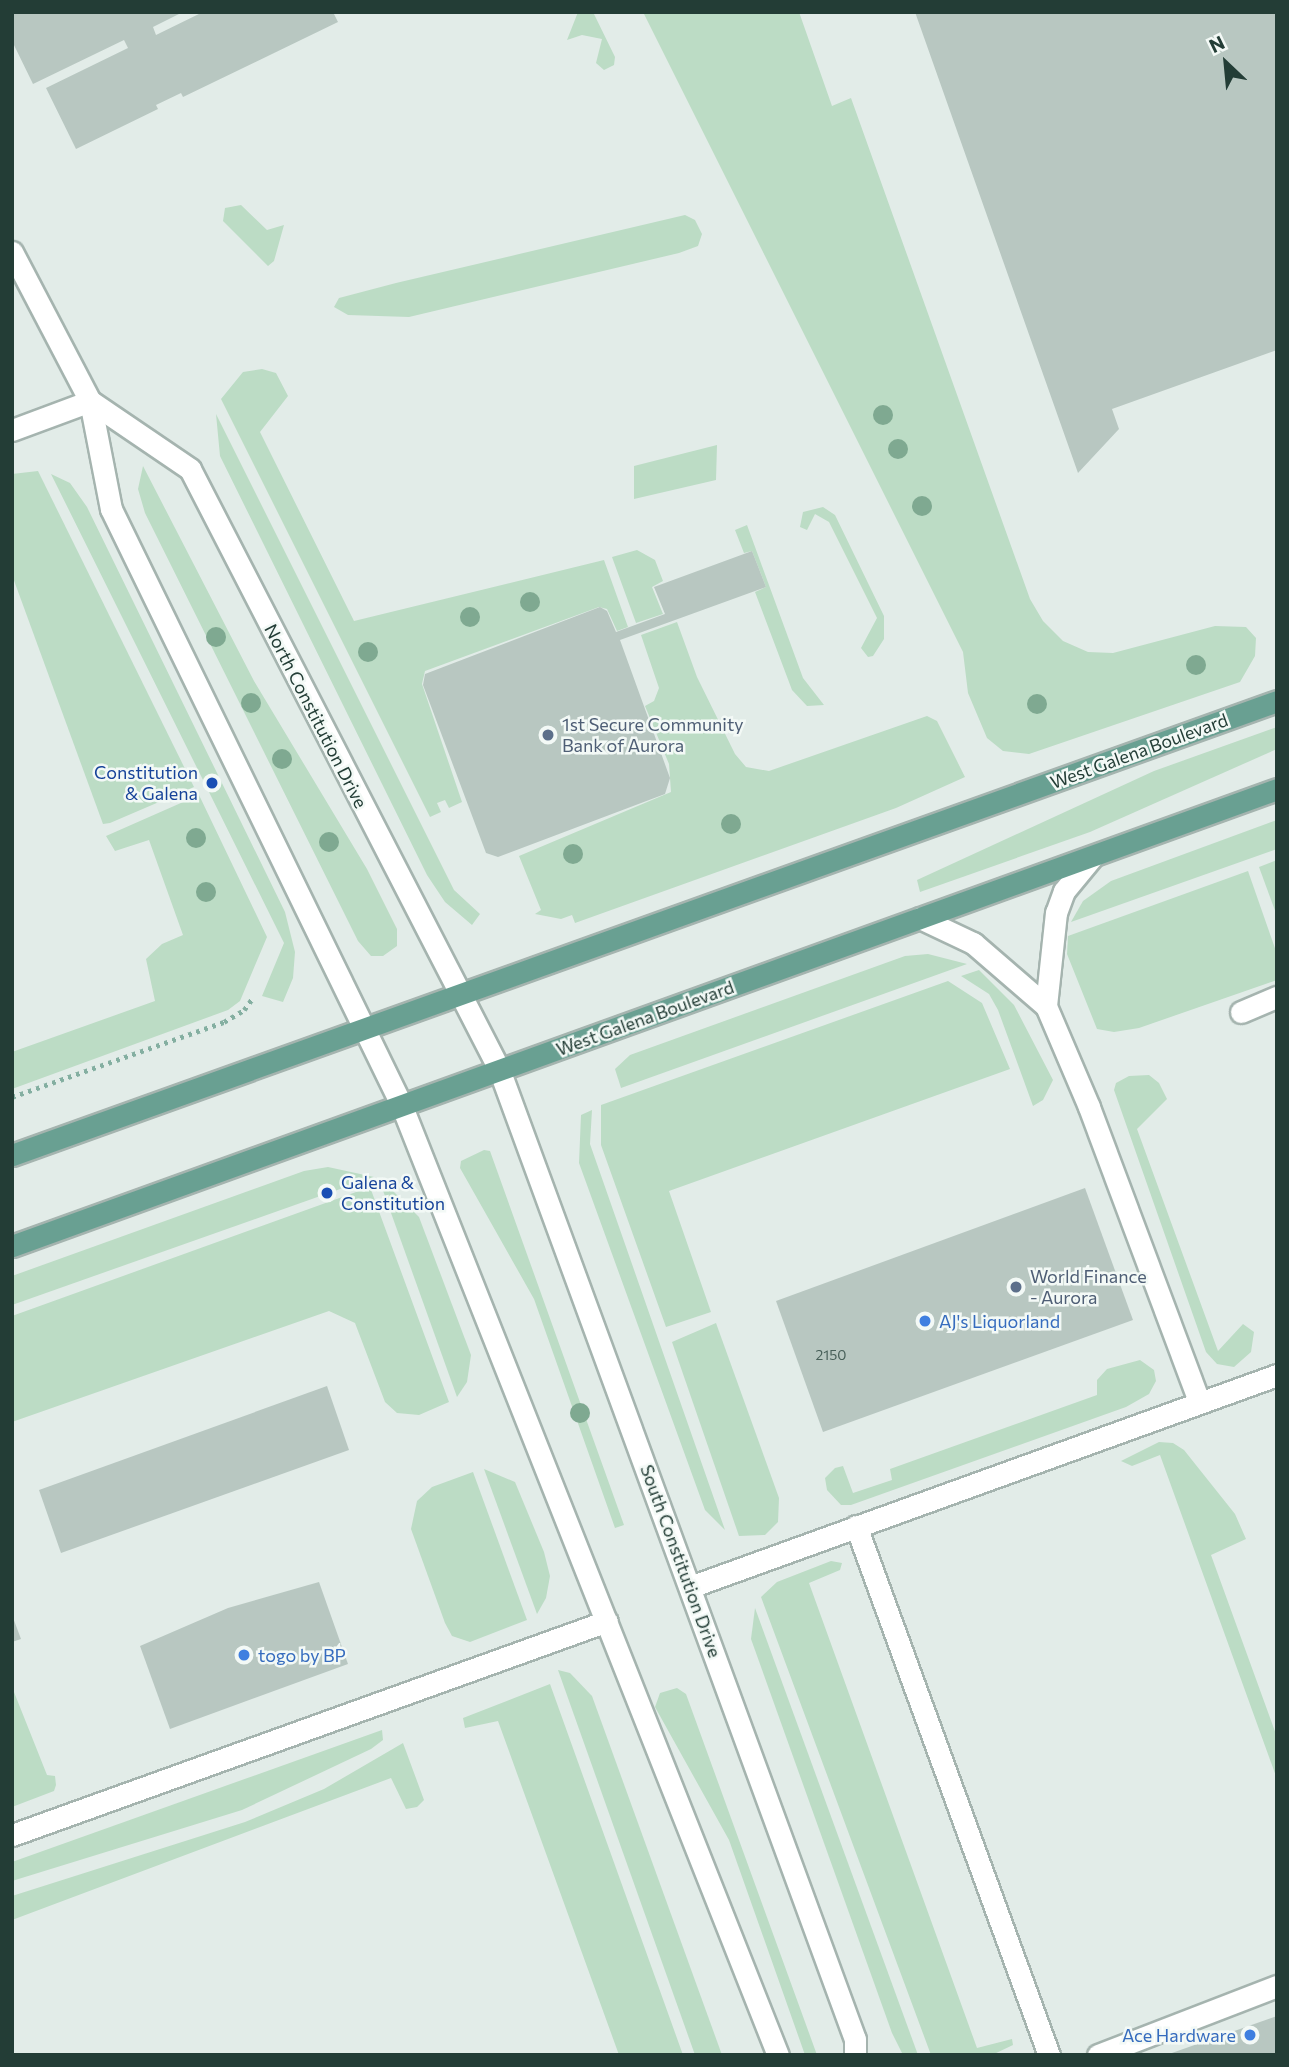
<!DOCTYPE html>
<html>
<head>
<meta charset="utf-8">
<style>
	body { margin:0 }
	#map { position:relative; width:1289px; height:2067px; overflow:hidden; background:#e2ece8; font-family:Commissioner,sans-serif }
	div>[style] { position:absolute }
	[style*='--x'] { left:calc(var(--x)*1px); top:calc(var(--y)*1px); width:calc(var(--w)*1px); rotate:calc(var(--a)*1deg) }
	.green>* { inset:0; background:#bcdcc5 }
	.building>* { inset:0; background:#b8c7c1 }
	.path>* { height:4.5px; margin-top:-2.25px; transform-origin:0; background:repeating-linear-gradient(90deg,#84afa1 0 3.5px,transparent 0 8.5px) }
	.roads { filter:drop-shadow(2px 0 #a5b4af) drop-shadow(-2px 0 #a5b4af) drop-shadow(0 2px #a5b4af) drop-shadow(0 -2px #a5b4af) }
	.service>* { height:21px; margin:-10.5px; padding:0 10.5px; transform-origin:10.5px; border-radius:10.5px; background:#fff }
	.minor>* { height:21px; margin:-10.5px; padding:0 10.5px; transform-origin:10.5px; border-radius:10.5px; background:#fff }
	.primary>* { height:21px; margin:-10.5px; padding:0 10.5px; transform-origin:10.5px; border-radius:10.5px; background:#69a092 }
	.trees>* { width:20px; height:20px; margin:-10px; border-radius:50%; background:#7fa991 }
	.dots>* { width:19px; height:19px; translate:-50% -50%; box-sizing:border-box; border:4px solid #f3f9f6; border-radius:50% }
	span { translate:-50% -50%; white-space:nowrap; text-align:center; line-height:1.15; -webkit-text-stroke:5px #f3f9f6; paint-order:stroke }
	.number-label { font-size:14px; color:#486059 }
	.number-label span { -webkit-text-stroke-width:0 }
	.street-label { font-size:18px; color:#233d36 }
	.service-label { font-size:18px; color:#4e5e75 }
	.left { translate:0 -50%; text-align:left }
	.transit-label { font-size:18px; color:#164399 }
	.right { translate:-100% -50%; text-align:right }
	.shop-label { font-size:18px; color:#366cbe }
	.frame { position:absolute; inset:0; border:14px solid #233d36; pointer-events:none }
	.north { position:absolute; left:1191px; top:28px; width:70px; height:70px; -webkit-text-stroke:5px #f3f9f6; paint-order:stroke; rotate:334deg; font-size:19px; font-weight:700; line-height:28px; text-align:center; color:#233d36 }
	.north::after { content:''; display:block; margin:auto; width:24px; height:32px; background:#233d36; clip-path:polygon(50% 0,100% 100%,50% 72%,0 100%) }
</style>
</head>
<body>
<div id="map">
	<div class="green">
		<i style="clip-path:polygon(578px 12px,593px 12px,615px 57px,614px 65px,604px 70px,596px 63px,602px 39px,582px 35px,567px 40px)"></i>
		<i style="clip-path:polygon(643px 12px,799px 12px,832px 106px,851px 98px,1030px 599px,1043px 621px,1063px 641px,1088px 652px,1113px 653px,1215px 626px,1246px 627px,1256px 638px,1255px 656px,1240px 682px,1029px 754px,1003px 751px,987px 738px,968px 693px,963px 652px)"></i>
		<i style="clip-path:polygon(241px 205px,267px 230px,284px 225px,274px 261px,268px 266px,223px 221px,225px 208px)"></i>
		<i style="clip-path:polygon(685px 215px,695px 220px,702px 234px,698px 246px,679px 253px,409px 317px,348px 315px,334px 307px,339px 298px,396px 283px)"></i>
		<i style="clip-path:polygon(262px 369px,276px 373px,288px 396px,260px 432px,354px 621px,604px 560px,628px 627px,617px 631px,607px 609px,599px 607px,425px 671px,422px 684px,462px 802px,449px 808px,445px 800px,437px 803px,441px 812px,430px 817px,221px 399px,243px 372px)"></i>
		<i style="clip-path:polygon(216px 414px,454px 890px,480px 914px,472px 925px,445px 902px,427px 875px,220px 456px)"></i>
		<i style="clip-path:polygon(717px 445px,716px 480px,634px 499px,634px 466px)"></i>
		<i style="clip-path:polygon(143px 466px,254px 681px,367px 869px,397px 929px,397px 946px,383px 956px,371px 956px,358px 941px,145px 513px,138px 489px)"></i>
		<i style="clip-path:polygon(38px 471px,194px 787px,110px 823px,103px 824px,12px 575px,12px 474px)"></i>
		<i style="clip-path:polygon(51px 474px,70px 483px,87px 507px,285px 912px,295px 952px,293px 978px,283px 1002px,262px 996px,284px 943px)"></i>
		<i style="clip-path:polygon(823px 507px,835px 515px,884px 616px,884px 639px,873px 656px,868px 657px,861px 648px,877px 618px,829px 522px,815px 514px,807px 530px,800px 527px,803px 512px)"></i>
		<i style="clip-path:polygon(747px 525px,803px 678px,824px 705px,807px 706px,792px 690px,755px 592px,766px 587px,752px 551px,744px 553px,735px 530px)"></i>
		<i style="clip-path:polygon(637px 550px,655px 560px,663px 581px,652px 587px,663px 614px,636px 623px,612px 557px)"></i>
		<i style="clip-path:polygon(677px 622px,697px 677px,735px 754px,746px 767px,769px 771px,927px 716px,937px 721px,965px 777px,896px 808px,575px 923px,572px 915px,561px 919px,535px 914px,541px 910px,519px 856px,671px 792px,669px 764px,645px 706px,654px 701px,659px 688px,641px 635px)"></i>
		<i style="clip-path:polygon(1277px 727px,1277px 749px,1090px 832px,920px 892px,917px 880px,1154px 771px)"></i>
		<i style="clip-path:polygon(199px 795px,267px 937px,240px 1001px,228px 1010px,12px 1089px,12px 1052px,155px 1001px,146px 959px,162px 944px,183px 935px,149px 840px,115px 851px,106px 836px)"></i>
		<i style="clip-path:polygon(1277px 820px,1277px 849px,1071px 922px,1083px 901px,1111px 881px)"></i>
		<i style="clip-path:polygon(1277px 860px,1277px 916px,1259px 867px)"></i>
		<i style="clip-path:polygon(1248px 871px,1277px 954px,1277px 980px,1139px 1028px,1114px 1032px,1097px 1029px,1067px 954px,1068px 936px)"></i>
		<i style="clip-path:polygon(928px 954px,967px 964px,621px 1088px,615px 1069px,630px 1055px,905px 956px)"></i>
		<i style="clip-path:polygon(979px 970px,1014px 1005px,1053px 1080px,1043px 1100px,1033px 1106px,998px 1010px,989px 994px,961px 976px)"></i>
		<i style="clip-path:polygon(948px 981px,982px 1003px,1010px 1069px,669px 1191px,711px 1312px,666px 1327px,601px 1145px,601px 1105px)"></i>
		<i style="clip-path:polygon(1149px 1075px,1159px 1083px,1167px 1099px,1137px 1129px,1218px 1351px,1243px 1324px,1254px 1332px,1251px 1352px,1234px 1367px,1217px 1364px,1206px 1352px,1114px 1090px,1116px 1083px,1129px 1076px)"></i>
		<i style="clip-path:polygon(592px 1110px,590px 1144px,725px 1530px,705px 1510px,579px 1163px,581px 1115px)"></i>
		<i style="clip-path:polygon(484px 1150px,490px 1151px,624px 1525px,615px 1528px,534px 1299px,460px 1168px,461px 1161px)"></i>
		<i style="clip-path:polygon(328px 1167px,374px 1177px,12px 1305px,12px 1276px,304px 1171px)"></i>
		<i style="clip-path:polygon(385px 1183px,419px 1217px,471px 1355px,467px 1382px,457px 1397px,381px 1185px)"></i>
		<i style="clip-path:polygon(370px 1187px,449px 1402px,419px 1415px,397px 1413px,385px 1402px,355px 1323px,329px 1311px,12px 1422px,12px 1316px)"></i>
		<i style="clip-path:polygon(716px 1323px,779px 1498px,778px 1522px,765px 1535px,739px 1536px,672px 1342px)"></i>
		<i style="clip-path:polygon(1140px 1360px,1154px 1370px,1156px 1381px,1149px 1394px,1126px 1407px,851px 1505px,841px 1505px,827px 1490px,825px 1478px,835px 1468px,843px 1466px,853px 1493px,892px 1480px,890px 1469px,1097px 1395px,1097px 1380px,1107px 1369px)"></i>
		<i style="clip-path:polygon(1159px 1442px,1173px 1443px,1184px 1450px,1235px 1514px,1246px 1539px,1211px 1555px,1277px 1737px,1277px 1779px,1160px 1455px,1132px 1466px,1121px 1461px)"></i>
		<i style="clip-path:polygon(484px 1469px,515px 1482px,544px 1552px,550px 1576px,546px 1598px,537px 1614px)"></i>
		<i style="clip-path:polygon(473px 1472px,527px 1620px,470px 1642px,452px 1636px,445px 1623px,411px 1529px,417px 1501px,432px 1487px)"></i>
		<i style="clip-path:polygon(831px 1561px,842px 1563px,840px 1570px,809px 1583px,977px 2048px,1012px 2039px,1013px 2045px,992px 2055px,931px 2055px,761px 1597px,777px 1582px)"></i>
		<i style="clip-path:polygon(755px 1608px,918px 2055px,903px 2055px,892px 2033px,751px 1639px)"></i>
		<i style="clip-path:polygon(558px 1670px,570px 1673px,592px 1696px,722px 2055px,695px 2055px)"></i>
		<i style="clip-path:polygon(550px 1684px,683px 2055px,619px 2055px,498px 1721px,465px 1728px,463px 1718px)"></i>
		<i style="clip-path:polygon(12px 1687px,47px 1775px,55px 1776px,56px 1785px,54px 1791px,12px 1807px)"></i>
		<i style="clip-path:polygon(677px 1688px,686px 1694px,817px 2055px,805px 2055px,729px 1840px,655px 1707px,660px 1693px)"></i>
		<i style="clip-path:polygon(382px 1730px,383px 1740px,371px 1749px,242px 1810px,12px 1881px,12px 1862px)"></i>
		<i style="clip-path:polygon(403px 1743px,424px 1800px,417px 1807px,406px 1809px,391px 1778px,12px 1920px,12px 1896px,245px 1822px,324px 1789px)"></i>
	</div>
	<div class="building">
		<i style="clip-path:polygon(12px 12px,183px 12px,153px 27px,156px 35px,203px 12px,333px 12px,338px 22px,183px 97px,181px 93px,156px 105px,158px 109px,76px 149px,46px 88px,128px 48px,124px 40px,33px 84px,12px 41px)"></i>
		<i style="clip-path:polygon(915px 12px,1277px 12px,1277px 350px,1112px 409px,1119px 429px,1078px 473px)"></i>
		<i style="clip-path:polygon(752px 551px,766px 587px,620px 640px,670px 778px,665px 794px,498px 857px,486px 853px,423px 685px,425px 674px,600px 607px,607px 611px,616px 632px,665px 614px,654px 587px)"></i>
		<i style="clip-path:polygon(1085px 1188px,1133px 1320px,823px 1432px,776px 1301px)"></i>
		<i style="clip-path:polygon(327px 1386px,349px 1450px,61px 1553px,39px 1490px)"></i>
		<i style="clip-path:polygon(319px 1582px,348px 1664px,170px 1729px,140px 1646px,228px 1608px)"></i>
		<i style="clip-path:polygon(12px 1615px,21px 1639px,12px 1642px)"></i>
		<i style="clip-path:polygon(1277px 2016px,1277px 2055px,1169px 2055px,1169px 2054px)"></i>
	</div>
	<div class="path">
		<i style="--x:12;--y:1097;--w:225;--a:-19.5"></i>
		<i style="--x:224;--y:1022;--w:23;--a:-31"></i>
		<i style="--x:244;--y:1010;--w:14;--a:-54"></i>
	</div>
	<div class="roads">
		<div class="service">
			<i style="--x:920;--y:918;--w:59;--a:25.3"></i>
			<i style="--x:973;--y:943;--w:96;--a:40.8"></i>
			<i style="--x:1046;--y:1006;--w:110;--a:66.9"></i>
			<i style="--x:1089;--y:1107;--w:314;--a:69.5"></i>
			<i style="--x:1046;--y:1006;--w:94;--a:-83.9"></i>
			<i style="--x:1056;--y:913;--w:23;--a:-70"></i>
			<i style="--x:1064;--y:891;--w:45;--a:-50.4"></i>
			<i style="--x:1241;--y:1012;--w:39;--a:-23"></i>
			<i style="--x:856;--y:1526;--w:563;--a:69.96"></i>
			<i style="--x:690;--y:1587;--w:624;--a:-19.86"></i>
			<i style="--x:12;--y:1835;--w:632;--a:-19.78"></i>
			<i style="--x:1098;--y:2055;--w:192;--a:-21.1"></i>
		</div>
		<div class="minor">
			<i style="--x:12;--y:252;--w:168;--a:62.4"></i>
			<i style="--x:90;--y:401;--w:110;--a:79"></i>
			<i style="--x:111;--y:509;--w:662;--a:64.02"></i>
			<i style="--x:401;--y:1104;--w:1023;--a:68.38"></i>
			<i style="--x:90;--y:401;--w:121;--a:34.2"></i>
			<i style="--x:190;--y:469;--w:675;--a:62.75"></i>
			<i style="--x:499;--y:1069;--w:1033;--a:69.85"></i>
			<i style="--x:855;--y:2039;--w:16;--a:90"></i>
			<i style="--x:12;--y:430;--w:83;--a:-20.4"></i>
		</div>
		<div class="primary">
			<i style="--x:12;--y:1155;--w:1344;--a:-19.74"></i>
			<i style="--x:12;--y:1246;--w:1345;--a:-19.86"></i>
		</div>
	</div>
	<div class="trees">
		<i style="left:883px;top:415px"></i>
		<i style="left:898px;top:449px"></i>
		<i style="left:922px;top:506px"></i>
		<i style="left:530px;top:602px"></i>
		<i style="left:470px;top:617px"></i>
		<i style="left:216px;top:637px"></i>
		<i style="left:368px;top:652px"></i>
		<i style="left:1196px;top:665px"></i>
		<i style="left:251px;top:703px"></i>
		<i style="left:1037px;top:704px"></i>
		<i style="left:282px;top:759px"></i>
		<i style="left:731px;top:824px"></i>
		<i style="left:196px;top:838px"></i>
		<i style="left:329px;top:842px"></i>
		<i style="left:573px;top:854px"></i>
		<i style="left:206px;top:892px"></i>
		<i style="left:580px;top:1413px"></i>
	</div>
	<div class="dots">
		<i style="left:548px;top:735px;background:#5c6f8a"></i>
		<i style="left:212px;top:783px;background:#1a4fb4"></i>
		<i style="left:327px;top:1193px;background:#1a4fb4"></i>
		<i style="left:1016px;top:1287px;background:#5c6f8a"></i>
		<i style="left:925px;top:1321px;background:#3f7fe0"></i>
		<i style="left:244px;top:1655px;background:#3f7fe0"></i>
		<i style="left:1250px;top:2035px;background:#3f7fe0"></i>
	</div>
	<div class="number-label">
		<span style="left:831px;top:1355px">2150</span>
	</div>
	<div class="street-label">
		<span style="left:316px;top:716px;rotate:63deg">North Constitution Drive</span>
		<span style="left:1139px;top:751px;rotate:-20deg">West Galena Boulevard</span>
		<span style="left:645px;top:1018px;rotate:-20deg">West Galena Boulevard</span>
		<span style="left:681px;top:1561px;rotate:70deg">South Constitution Drive</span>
	</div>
	<div class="service-label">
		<span class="left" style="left:562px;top:735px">1st Secure Community<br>Bank of Aurora</span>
		<span class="left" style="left:1030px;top:1287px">World Finance<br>- Aurora</span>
	</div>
	<div class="transit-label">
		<span class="right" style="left:198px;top:783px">Constitution<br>&amp; Galena</span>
		<span class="left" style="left:341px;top:1193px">Galena &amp;<br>Constitution</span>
	</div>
	<div class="shop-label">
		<span class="left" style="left:939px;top:1321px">AJ's Liquorland</span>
		<span class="left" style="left:258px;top:1655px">togo by BP</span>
		<span class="right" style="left:1236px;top:2035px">Ace Hardware</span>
	</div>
	<div class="frame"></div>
	<div class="north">N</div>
</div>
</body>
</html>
